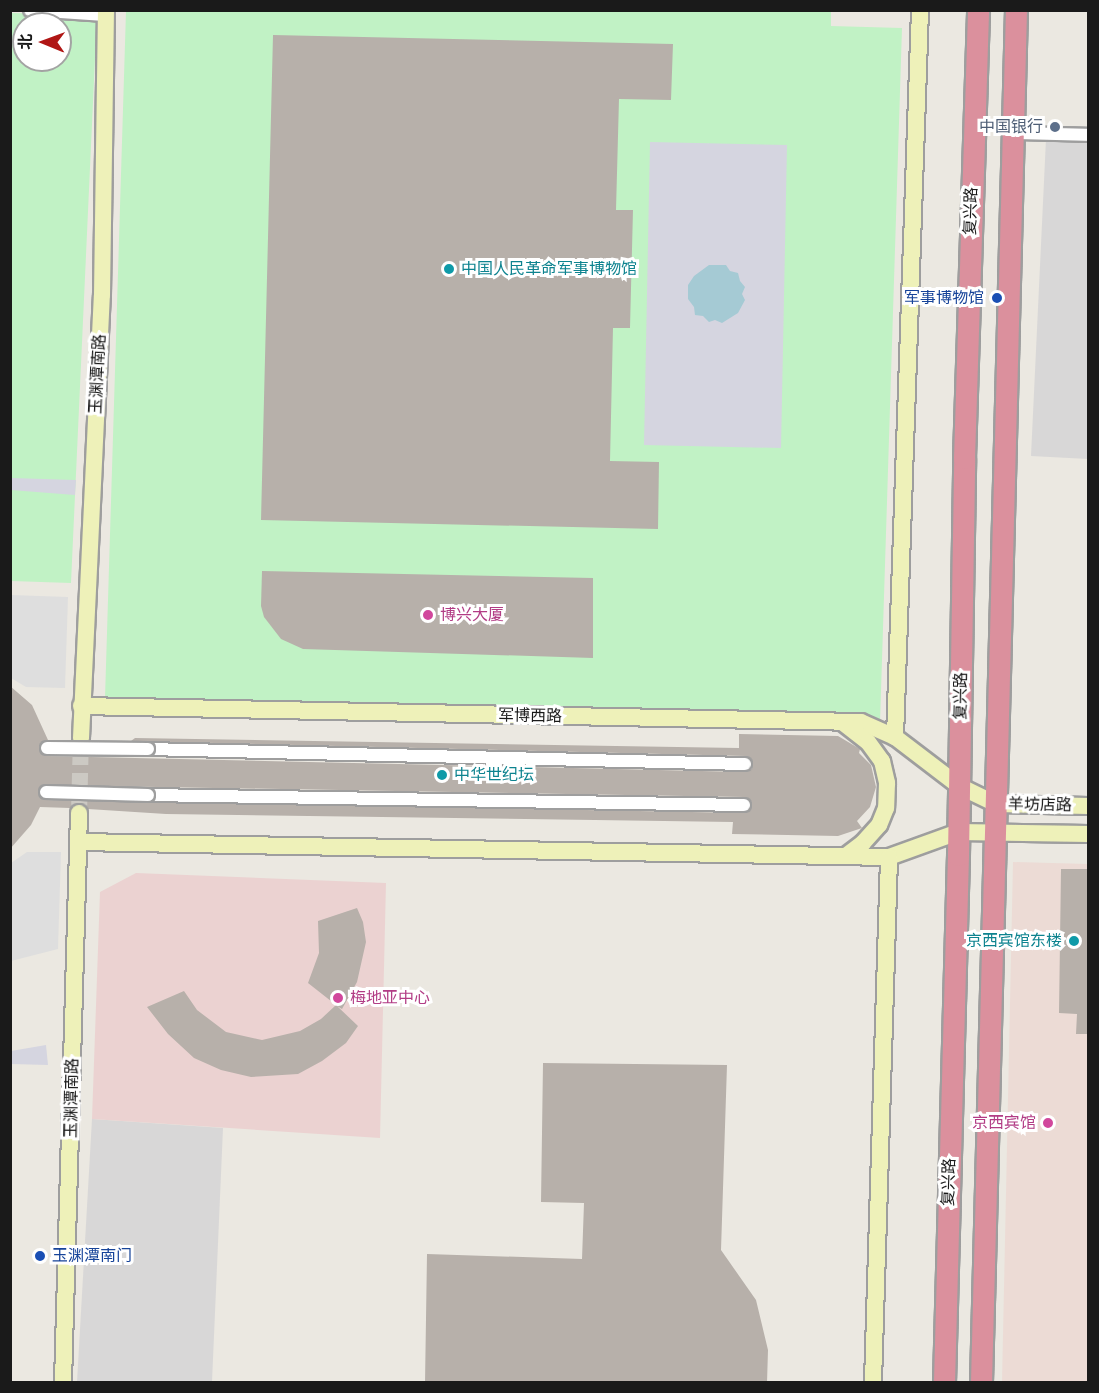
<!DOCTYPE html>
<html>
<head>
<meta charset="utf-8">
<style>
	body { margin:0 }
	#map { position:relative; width:1099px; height:1393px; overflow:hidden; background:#ebe8e1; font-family:Arial,"Noto Sans SC",sans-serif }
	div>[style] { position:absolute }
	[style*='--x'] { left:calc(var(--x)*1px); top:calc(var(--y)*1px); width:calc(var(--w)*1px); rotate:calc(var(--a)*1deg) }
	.residential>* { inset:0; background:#d8d7d7 }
	.commercial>* { inset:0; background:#ebd2d1 }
	.military>* { inset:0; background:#ecdbd5 }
	.park>* { inset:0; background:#c1f2c5 }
	.parking>* { inset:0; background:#dedede }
	.plaza>* { inset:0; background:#d5d5e0 }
	.water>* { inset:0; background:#a5cad4 }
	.building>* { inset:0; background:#b7b0aa }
	.secondary-tunnel>* { height:16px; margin-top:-8px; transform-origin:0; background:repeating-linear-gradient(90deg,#ccc9c3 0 16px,transparent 0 24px) }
	.roads { filter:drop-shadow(2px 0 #9e9e9e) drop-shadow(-2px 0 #9e9e9e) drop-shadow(0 2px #9e9e9e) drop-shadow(0 -2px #9e9e9e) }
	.street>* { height:12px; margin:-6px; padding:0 6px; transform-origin:6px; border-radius:6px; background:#fff }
	.secondary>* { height:16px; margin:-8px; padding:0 8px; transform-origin:8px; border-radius:8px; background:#eef1b9 }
	.highway>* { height:21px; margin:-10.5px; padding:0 10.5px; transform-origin:10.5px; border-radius:10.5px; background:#db909d }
	.bridges { filter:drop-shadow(2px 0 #9e9e9e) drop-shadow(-2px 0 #9e9e9e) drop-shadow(0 2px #9e9e9e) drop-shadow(0 -2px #9e9e9e) }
	.street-bridge>* { height:12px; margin:-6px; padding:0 6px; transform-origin:6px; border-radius:6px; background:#fff }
	.dots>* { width:16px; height:16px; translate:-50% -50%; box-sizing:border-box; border:3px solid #fff; border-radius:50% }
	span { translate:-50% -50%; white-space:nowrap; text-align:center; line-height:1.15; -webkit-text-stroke:6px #fff; paint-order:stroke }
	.service-label { font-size:16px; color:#4e5e75 }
	.right { translate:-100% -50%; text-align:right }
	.street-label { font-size:16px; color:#1a1a1a }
	.culture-label { font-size:16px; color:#0d838f }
	.left { translate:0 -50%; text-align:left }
	.transit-label { font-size:16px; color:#164399 }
	.hotel-label { font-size:16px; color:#b23c85 }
	.frame { position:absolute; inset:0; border:12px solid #1a1a1a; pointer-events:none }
	.north { position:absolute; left:12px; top:12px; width:60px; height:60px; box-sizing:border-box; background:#fff; border:2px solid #a3a3a3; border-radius:50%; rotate:271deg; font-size:16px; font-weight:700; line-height:24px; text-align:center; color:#1a1a1a }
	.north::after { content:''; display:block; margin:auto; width:21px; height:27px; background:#b01615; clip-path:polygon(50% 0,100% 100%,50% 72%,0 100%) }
</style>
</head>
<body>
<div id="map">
	<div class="residential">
		<i style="clip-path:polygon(1046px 139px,1088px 141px,1088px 459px,1031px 456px)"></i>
		<i style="clip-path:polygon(92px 1119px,223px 1128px,212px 1382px,77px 1382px)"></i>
	</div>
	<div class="commercial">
		<i style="clip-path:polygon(136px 873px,386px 883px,380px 1138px,92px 1119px,100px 892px)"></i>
	</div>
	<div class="military">
		<i style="clip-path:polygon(1013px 862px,1088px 864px,1088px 1382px,1002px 1382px)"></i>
	</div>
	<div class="park">
		<i style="clip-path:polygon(831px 10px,831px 26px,902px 28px,880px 723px,105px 698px,126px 11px)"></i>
		<i style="clip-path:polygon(evenodd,11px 13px,97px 15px,71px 583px,11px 581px,11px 13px,24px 24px,60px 24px,60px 60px,24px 60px,24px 24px)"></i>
	</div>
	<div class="parking">
		<i style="clip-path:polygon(11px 595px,68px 597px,65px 688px,26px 687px,11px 678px)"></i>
		<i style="clip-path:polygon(27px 852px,61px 852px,58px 949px,11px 961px,11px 863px)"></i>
	</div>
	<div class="plaza">
		<i style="clip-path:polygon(650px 142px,787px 145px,781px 448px,644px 445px)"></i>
		<i style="clip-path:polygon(11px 478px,76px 480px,75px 495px,11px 490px)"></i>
		<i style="clip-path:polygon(46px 1045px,48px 1065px,11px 1064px,11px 1051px)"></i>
	</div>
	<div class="water">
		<i style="clip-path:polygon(709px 265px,726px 265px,730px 271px,738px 273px,740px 281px,745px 287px,742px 294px,745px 300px,738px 313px,722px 323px,715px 320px,709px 322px,703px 316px,695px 315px,694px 307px,688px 299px,688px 285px,694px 276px)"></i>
	</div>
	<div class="building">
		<i style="clip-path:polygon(273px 35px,673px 44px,671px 100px,619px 99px,616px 210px,633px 210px,630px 328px,613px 328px,610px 461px,659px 462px,658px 529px,261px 520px)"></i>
		<i style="clip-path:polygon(262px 571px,593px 578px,593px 658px,303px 649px,281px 639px,264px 617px,261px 606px)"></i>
		<i style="clip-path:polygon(evenodd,10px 686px,32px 705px,48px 740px,40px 743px,40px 752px,47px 756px,745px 772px,752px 769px,753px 764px,745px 756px,131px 741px,135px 738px,739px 748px,739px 734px,838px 736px,860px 749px,859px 753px,871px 765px,876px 787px,870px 807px,857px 821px,862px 828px,838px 836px,732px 834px,733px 822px,166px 814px,88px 809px,79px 803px,70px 808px,40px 807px,31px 825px,10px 849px,10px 686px,43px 785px,744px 797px,751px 801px,752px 806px,744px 813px,46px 800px,38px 792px,43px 785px)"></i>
		<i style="clip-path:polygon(1061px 869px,1089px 869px,1089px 1034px,1076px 1034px,1077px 1014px,1059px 1013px)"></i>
		<i style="clip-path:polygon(357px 908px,363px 922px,366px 942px,357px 982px,342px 1009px,337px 1006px,358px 1026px,346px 1043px,322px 1061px,298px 1074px,251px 1077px,221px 1070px,194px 1058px,168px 1034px,147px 1007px,184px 991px,197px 1010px,226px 1032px,262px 1040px,300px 1031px,321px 1019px,336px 1005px,308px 983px,319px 953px,318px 921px)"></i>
		<i style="clip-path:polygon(543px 1063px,727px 1065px,721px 1250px,756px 1300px,768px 1350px,767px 1383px,425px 1383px,427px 1254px,582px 1259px,584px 1203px,541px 1202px)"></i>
	</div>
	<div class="secondary-tunnel">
		<i style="--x:79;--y:813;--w:75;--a:-88.5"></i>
	</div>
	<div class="roads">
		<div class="street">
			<i style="--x:30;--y:10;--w:76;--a:3.8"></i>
			<i style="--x:1014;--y:133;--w:74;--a:1.5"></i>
			<i style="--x:148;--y:749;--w:597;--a:1.44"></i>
			<i style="--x:148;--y:795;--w:596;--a:0.96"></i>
		</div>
		<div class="secondary">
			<i style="--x:81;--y:706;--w:780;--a:1.18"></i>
			<i style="--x:861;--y:722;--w:37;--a:24"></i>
			<i style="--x:895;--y:737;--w:81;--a:37.4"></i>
			<i style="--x:959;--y:786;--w:41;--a:25.9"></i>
			<i style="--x:996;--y:804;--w:92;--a:1.2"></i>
			<i style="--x:842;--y:722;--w:33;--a:38"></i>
			<i style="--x:868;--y:742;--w:24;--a:54"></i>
			<i style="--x:882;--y:761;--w:23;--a:77"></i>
			<i style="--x:887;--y:783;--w:25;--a:92"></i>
			<i style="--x:886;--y:808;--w:18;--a:112"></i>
			<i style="--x:879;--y:825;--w:24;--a:132"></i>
			<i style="--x:863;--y:843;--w:21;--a:143"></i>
			<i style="--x:895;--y:737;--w:727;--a:-88.03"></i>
			<i style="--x:81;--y:738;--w:443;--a:-87.3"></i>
			<i style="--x:102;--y:295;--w:285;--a:-89.2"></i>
			<i style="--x:78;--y:842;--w:811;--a:1.06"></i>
			<i style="--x:889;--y:857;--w:73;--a:-19.9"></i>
			<i style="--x:958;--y:832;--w:130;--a:0.9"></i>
			<i style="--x:63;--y:1382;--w:569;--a:-88.39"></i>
			<i style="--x:873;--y:1382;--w:525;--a:-88.25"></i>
		</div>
		<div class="highway">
			<i style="--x:944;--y:1382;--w:527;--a:-88.48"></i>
			<i style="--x:958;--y:855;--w:397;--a:-89.1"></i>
			<i style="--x:964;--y:458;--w:448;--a:-88.2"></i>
			<i style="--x:981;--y:1382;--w:1372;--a:-88.54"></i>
		</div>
	</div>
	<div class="bridges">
		<div class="street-bridge">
			<i style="--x:47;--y:748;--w:101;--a:0.6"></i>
			<i style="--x:46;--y:792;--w:102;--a:1.7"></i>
		</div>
	</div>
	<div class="dots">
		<i style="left:1055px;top:127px;background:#5c6f8a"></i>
		<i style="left:449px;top:269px;background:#0f9aa8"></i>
		<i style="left:997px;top:298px;background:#1a4fb4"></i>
		<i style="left:428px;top:615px;background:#d1479c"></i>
		<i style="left:442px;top:775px;background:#0f9aa8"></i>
		<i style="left:1074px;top:941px;background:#0f9aa8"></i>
		<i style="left:338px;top:998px;background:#d1479c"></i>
		<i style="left:1048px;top:1123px;background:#d1479c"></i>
		<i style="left:40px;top:1256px;background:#1a4fb4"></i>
	</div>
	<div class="service-label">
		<span class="right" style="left:1043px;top:127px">中国银行</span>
	</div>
	<div class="street-label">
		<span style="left:971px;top:211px;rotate:-88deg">复兴路</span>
		<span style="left:98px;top:374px;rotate:-87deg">玉渊潭南路</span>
		<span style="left:961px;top:696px;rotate:-89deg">复兴路</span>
		<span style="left:530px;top:716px;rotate:1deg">军博西路</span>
		<span style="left:1040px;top:805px;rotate:1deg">羊坊店路</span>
		<span style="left:72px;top:1098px;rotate:-89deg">玉渊潭南路</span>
		<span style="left:949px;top:1182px;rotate:-88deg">复兴路</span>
	</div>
	<div class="culture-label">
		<span class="left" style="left:461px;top:269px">中国人民革命军事博物馆</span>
		<span class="left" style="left:454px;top:775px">中华世纪坛</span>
		<span class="right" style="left:1062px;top:941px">京西宾馆东楼</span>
	</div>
	<div class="transit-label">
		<span class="right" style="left:984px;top:298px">军事博物馆</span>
		<span class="left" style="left:52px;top:1256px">玉渊潭南门</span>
	</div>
	<div class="hotel-label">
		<span class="left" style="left:440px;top:615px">博兴大厦</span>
		<span class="left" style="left:350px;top:998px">梅地亚中心</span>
		<span class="right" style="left:1036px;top:1123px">京西宾馆</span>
	</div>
	<div class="frame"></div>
	<div class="north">北</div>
</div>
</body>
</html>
